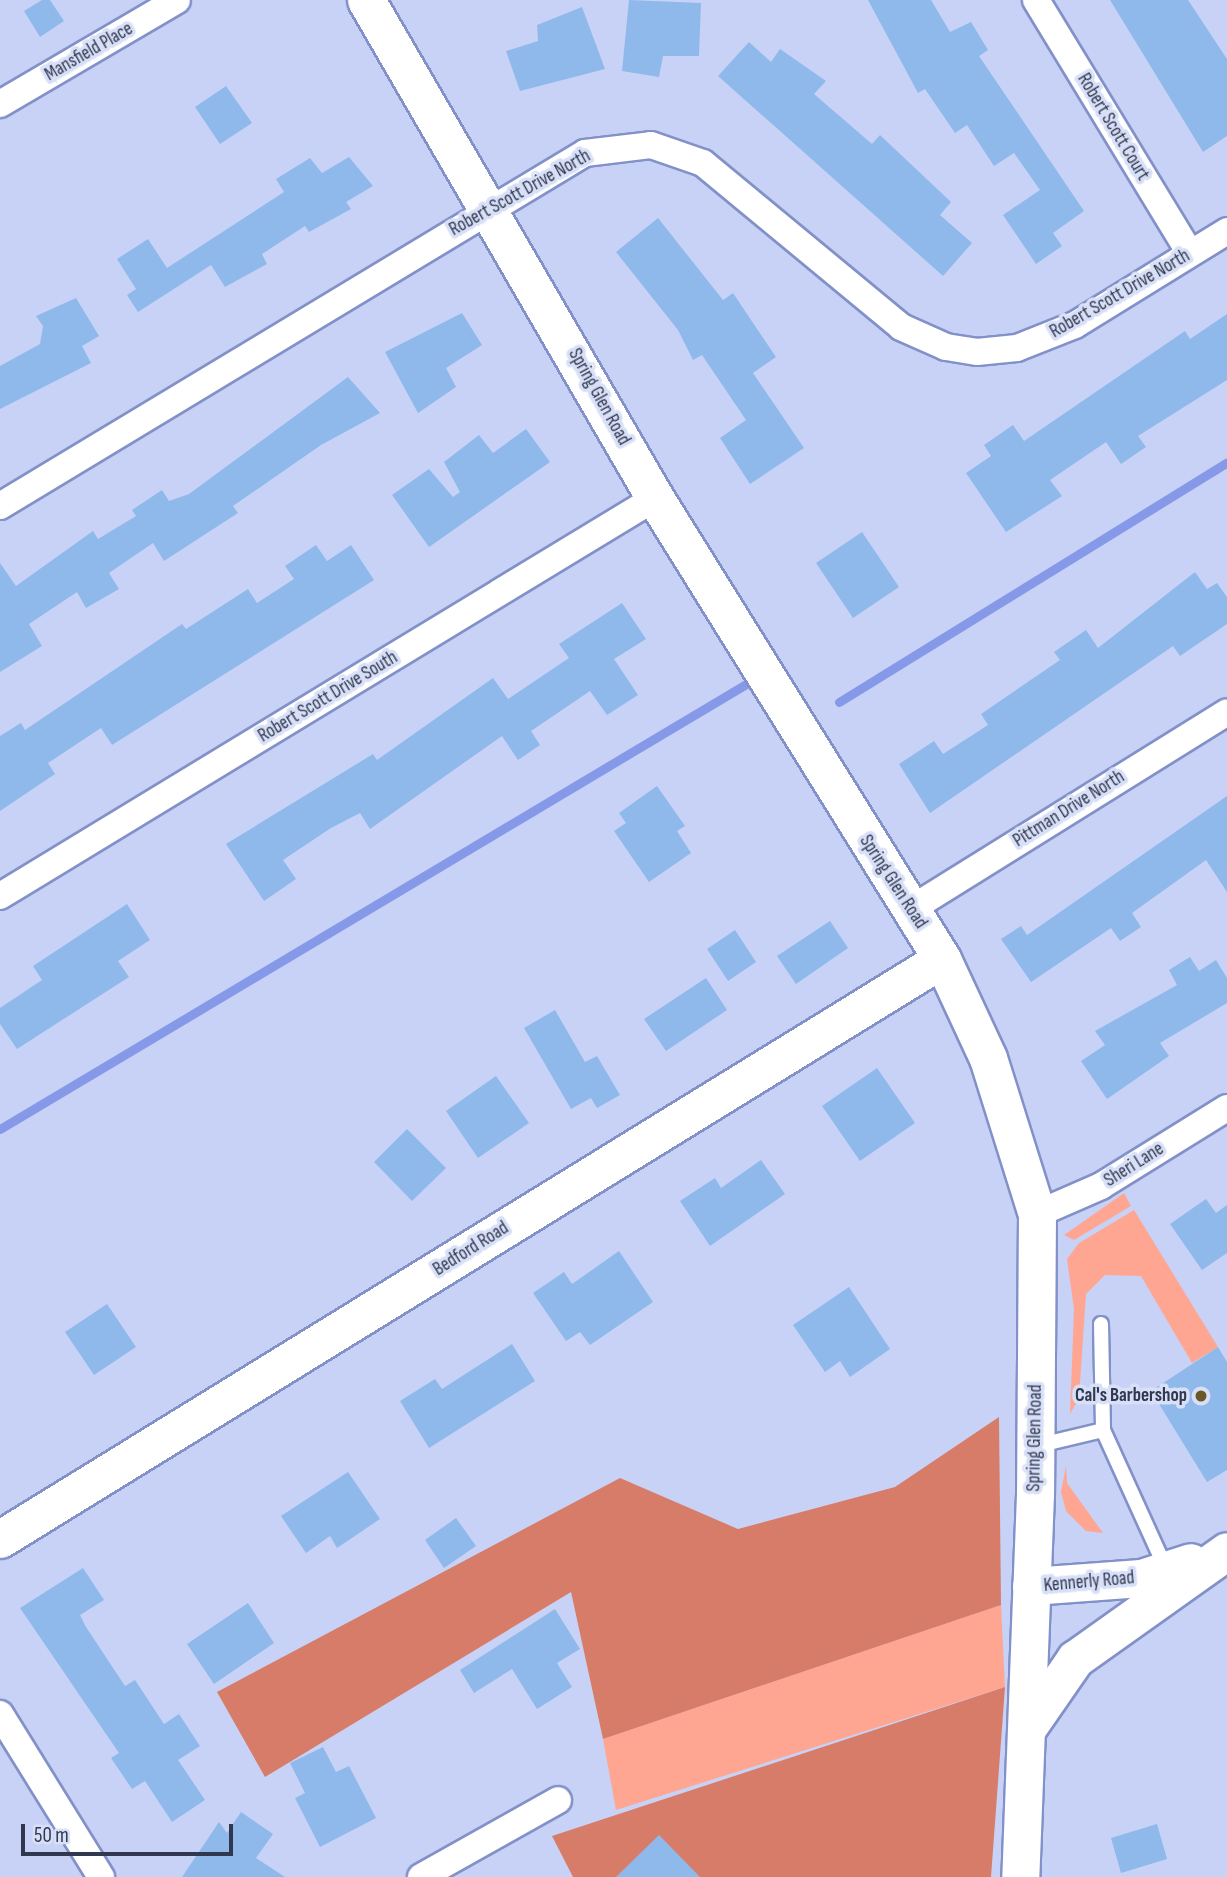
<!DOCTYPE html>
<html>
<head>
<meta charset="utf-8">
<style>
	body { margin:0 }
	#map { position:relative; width:1227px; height:1877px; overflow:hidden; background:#c8d2f6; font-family:"Sofia Sans Condensed",sans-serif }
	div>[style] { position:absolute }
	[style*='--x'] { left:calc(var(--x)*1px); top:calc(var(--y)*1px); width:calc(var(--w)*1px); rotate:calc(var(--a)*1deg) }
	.green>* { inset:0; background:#ffa693 }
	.forest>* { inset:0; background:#d77c68 }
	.stream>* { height:9px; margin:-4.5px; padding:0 4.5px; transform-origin:4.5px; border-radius:4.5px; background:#8699e8 }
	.building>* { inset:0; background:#8fb9eb }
	.roads { filter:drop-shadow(2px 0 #8291c8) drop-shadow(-2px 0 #8291c8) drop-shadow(0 2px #8291c8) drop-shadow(0 -2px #8291c8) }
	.lane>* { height:14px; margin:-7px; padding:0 7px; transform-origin:7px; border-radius:7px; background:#fff }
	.street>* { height:26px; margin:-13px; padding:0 13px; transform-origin:13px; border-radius:13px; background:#fff }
	.secondary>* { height:37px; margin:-18.5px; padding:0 18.5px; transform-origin:18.5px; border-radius:18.5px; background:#fff }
	.dots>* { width:19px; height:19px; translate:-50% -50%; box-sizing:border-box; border:4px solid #d8e0f8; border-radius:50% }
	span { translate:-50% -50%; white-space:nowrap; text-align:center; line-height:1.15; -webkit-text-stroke:7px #d8e0f8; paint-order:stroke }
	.street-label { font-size:19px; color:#30374e }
	.poi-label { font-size:19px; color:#30374e; font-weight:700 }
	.right { translate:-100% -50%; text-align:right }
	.scale { position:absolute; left:21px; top:1824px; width:212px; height:32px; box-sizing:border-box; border:4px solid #30374e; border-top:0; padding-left:9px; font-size:21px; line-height:24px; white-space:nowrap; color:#30374e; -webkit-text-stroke:5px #d8e0f8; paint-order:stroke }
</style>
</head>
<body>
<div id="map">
	<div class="green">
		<i style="clip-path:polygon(1124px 1193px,1131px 1206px,1074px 1240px,1064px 1235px)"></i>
		<i style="clip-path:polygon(1134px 1210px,1218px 1347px,1192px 1363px,1141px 1276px,1105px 1275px,1086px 1294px,1079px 1398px,1070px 1414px,1074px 1309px,1067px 1259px,1079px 1243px)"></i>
		<i style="clip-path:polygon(1066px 1466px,1067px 1483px,1103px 1533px,1086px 1531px,1066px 1511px,1061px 1492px)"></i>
		<i style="clip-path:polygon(1001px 1605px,1005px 1687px,616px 1810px,603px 1739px)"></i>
	</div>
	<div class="forest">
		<i style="clip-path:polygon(999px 1417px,1001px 1605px,603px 1739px,571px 1592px,265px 1777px,217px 1692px,620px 1478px,738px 1529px,895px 1487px)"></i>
		<i style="clip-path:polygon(1005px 1687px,991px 1877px,573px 1877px,552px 1836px)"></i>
	</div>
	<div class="stream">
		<i style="--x:839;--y:702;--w:456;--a:-31.7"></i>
		<i style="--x:0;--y:1129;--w:869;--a:-30.82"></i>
	</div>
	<div class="building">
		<i style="clip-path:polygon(42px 0,50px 0,64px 21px,40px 37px,24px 11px)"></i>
		<i style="clip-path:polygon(629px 0,701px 3px,699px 56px,663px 56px,659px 77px,622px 71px)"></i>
		<i style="clip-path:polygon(868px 0,931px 0,950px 32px,971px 22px,988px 50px,979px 56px,1084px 211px,1053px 233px,1062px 246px,1036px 264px,1003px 215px,1040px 190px,1014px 153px,994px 166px,967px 125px,955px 133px,925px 89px,918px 93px)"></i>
		<i style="clip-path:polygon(1110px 0,1188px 0,1227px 59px,1227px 136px,1203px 152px)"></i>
		<i style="clip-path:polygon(582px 7px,605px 69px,520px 91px,506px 51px,538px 41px,537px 25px)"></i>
		<i style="clip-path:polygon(749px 42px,771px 62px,780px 49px,826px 81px,814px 94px,872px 144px,880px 135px,951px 202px,940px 215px,972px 243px,943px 276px,718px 76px)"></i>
		<i style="clip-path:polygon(226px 86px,252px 123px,220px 144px,195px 107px)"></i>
		<i style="clip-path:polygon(349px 157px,373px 186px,346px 202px,351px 209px,309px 232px,305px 226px,262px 254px,267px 264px,225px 287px,211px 265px,138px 312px,127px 295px,136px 289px,117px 259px,148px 239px,167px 268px,284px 192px,276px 179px,310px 158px,322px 173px)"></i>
		<i style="clip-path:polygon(658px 218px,723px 300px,733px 293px,776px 357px,753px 373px,804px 448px,750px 484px,720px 438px,746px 420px,702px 355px,693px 360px,678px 330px,616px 252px)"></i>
		<i style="clip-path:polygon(76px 298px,99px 336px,82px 346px,91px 363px,0 409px,0 366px,40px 344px,43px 326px,36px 316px)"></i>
		<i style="clip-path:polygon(462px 313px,482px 345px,446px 368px,456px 387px,418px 413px,385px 352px)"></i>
		<i style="clip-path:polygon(1227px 314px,1227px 380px,1138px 436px,1146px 447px,1121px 464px,1106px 442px,1050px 480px,1062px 496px,1006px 532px,966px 473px,991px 456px,984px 445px,1013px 425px,1024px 441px,1185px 331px,1190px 339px)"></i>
		<i style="clip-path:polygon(348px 377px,380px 413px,321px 445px,233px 506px,238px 513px,164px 561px,153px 543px,109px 573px,119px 589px,86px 608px,77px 592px,29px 624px,42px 646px,0 672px,0 563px,16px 586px,93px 531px,98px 539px,136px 516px,132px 510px,162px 490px,169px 501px,189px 494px)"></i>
		<i style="clip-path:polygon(526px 429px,550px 462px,429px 547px,392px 495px,429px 469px,453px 497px,460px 492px,444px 462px,479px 435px,493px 453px)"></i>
		<i style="clip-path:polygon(862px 532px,899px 587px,853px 618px,816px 563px)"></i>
		<i style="clip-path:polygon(316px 545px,327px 561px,351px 545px,374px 580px,112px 745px,101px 728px,48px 763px,55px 774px,0 811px,0 736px,21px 723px,25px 730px,182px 624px,186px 629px,248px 589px,257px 603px,294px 579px,285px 566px)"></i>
		<i style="clip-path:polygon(1195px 572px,1207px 589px,1217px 583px,1227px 597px,1227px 624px,1180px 656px,1173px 646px,930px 813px,899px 764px,934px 741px,943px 754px,988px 725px,981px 714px,1060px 660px,1054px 652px,1086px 630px,1098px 648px)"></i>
		<i style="clip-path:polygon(622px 603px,646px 639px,614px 659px,638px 695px,607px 715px,590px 691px,531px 731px,540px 745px,518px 760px,502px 736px,370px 829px,360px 813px,331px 828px,283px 860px,296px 879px,264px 901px,226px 844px,373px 754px,377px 760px,493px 678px,508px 699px,569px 658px,559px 644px)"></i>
		<i style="clip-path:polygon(657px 786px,685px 826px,677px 831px,691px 853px,649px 882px,614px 831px,626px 823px,619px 813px)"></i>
		<i style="clip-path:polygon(1227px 796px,1227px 892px,1206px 860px,1132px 913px,1141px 927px,1120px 941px,1111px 928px,1031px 982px,1001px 939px,1021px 926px,1027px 935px)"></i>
		<i style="clip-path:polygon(127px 904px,150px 940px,118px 961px,129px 977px,17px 1049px,0 1024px,0 1008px,42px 980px,33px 966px)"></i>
		<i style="clip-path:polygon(830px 921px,848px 948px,796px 984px,777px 956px)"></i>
		<i style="clip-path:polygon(735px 930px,756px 962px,728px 981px,707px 949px)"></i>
		<i style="clip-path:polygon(1190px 957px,1199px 971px,1216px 960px,1227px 978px,1227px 1003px,1160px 1043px,1169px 1056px,1107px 1099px,1081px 1061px,1105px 1045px,1095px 1031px,1177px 985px,1169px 970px)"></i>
		<i style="clip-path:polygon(706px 978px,727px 1010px,666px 1051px,644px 1019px)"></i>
		<i style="clip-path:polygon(555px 1010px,585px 1062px,597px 1056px,620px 1095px,597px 1108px,591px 1098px,571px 1109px,524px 1028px)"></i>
		<i style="clip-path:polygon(877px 1068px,915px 1123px,860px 1161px,822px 1106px)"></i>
		<i style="clip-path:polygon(496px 1076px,529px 1123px,478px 1158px,446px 1111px)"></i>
		<i style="clip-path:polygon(407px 1129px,446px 1168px,412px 1201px,374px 1162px)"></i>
		<i style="clip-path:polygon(761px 1160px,785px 1194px,710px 1246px,680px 1201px,715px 1178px,721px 1188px)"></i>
		<i style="clip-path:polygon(1206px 1199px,1216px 1213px,1227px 1205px,1227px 1253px,1202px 1270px,1170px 1224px)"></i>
		<i style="clip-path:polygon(619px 1251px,653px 1302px,590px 1345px,580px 1332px,566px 1341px,533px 1293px,564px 1272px,572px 1284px)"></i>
		<i style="clip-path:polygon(849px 1287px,890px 1349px,850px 1377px,840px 1361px,825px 1372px,793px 1325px)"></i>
		<i style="clip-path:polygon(107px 1304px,136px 1347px,94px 1375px,65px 1332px)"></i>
		<i style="clip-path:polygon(512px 1344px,535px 1381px,429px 1448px,400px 1401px,435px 1379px,442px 1389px)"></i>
		<i style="clip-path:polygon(1218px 1347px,1227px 1362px,1227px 1470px,1207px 1482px,1151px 1391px)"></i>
		<i style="clip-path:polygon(348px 1472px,380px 1519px,337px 1548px,330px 1536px,306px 1553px,281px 1516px)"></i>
		<i style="clip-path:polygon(456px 1518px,476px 1546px,444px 1568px,425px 1540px)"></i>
		<i style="clip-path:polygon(83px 1568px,104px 1600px,80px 1615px,86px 1627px,125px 1686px,135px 1680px,164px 1724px,179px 1714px,200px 1746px,178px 1760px,205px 1800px,172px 1822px,145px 1781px,132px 1789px,111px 1758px,119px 1753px,20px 1608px)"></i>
		<i style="clip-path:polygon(248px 1603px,274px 1643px,214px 1684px,187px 1644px)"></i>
		<i style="clip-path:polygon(555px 1609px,580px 1649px,557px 1663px,572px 1687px,537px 1709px,512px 1669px,474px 1693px,460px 1670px)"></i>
		<i style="clip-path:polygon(323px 1747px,336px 1772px,349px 1766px,376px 1818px,320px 1847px,295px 1798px,305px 1793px,290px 1763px)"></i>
		<i style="clip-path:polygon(241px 1812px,273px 1834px,256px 1858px,285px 1877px,182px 1877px,219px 1822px,227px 1833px)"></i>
		<i style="clip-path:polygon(1157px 1824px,1167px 1859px,1121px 1873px,1111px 1838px)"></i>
		<i style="clip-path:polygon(659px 1835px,700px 1877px,616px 1877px)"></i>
	</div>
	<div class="roads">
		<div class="lane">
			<i style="--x:1101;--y:1324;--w:106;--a:88.9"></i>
			<i style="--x:1036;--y:1446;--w:69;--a:-13.4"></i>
			<i style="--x:1103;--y:1430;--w:153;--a:65.6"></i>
		</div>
		<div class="street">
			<i style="--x:1036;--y:0;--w:296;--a:58.7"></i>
			<i style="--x:0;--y:104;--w:205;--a:-30.4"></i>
			<i style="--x:0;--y:506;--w:683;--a:-31.11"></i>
			<i style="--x:585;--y:153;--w:66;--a:-6.9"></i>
			<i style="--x:651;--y:145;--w:55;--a:19.1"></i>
			<i style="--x:703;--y:163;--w:257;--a:39.6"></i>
			<i style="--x:901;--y:327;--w:49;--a:24"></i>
			<i style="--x:946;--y:347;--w:31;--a:9"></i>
			<i style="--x:977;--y:352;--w:40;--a:-5.7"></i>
			<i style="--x:1017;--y:348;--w:62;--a:-21.6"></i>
			<i style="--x:1075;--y:325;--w:179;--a:-31.7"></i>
			<i style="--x:0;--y:896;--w:766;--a:-31.28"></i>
			<i style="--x:911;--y:909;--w:372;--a:-31.9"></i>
			<i style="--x:1037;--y:1214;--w:70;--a:-23.6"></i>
			<i style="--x:1101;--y:1186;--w:148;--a:-31.8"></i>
			<i style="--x:0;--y:1714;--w:192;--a:58.2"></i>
			<i style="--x:421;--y:1877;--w:157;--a:-29.3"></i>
		</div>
		<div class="secondary">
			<i style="--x:366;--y:0;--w:576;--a:59.87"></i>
			<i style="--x:655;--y:498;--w:543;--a:58.1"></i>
			<i style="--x:942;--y:959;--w:109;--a:65.1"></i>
			<i style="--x:988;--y:1058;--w:164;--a:72.6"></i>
			<i style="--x:1037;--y:1214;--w:280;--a:90.4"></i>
			<i style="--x:1035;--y:1494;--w:383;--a:92.2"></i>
			<i style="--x:0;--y:1539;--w:1106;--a:-31.62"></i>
			<i style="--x:1031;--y:1586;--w:110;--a:-4.2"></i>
			<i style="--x:1141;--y:1578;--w:52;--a:-17.7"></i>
			<i style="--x:1028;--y:1727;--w:83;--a:-55.3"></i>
			<i style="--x:1075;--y:1659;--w:186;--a:-35.4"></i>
		</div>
	</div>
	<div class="dots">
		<i style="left:1201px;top:1396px;background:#685926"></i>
	</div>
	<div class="street-label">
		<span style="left:89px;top:52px;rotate:-30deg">Mansfield Place</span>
		<span style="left:1113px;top:127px;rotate:59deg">Robert Scott Court</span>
		<span style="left:520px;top:193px;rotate:-29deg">Robert Scott Drive North</span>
		<span style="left:1120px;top:294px;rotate:-30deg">Robert Scott Drive North</span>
		<span style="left:599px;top:397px;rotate:61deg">Spring Glen Road</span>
		<span style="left:328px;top:697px;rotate:-31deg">Robert Scott Drive South</span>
		<span style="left:1069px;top:809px;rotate:-32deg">Pittman Drive North</span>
		<span style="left:893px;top:882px;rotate:57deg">Spring Glen Road</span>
		<span style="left:1134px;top:1165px;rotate:-32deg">Sheri Lane</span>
		<span style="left:471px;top:1249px;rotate:-32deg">Bedford Road</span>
		<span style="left:1035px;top:1438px;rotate:-89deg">Spring Glen Road</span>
		<span style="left:1089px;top:1582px;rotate:-5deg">Kennerly Road</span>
	</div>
	<div class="poi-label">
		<span class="right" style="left:1187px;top:1396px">Cal's Barbershop</span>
	</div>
	<div class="scale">50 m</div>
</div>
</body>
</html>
